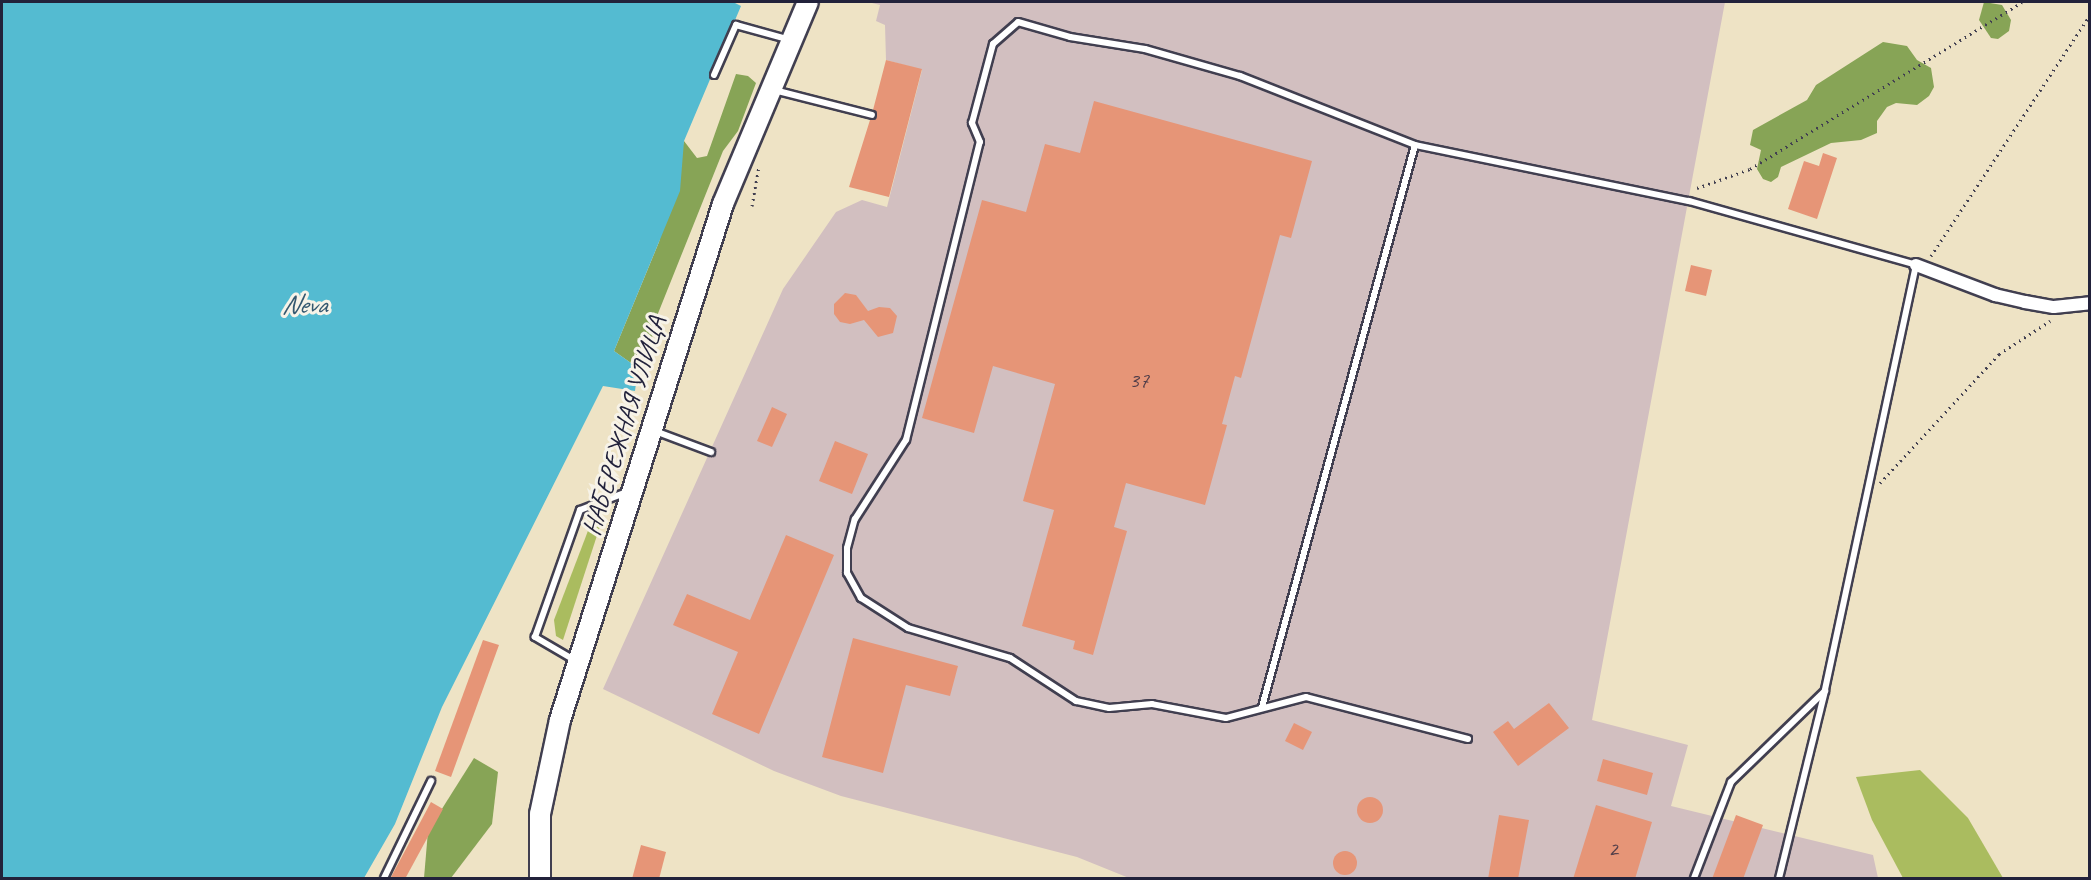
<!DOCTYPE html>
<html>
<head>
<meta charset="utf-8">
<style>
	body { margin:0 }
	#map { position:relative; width:2091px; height:880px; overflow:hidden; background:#eee3c5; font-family:Caveat,sans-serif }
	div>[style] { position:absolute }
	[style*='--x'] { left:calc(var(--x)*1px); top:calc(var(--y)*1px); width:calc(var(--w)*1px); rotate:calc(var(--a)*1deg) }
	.industrial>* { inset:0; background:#d2bfc0 }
	.green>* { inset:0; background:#aabc5f }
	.forest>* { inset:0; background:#87a456 }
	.water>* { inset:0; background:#54bbd1 }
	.building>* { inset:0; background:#e69577 }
	.round { border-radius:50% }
	.path>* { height:3px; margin-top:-1.5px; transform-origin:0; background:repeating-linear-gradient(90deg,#413f50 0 1.5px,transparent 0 6px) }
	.roads { filter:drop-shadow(2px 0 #413f50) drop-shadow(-2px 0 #413f50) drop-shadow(0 2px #413f50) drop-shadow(0 -2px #413f50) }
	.service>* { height:6px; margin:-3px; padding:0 3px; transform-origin:3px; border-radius:3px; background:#fff }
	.minor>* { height:12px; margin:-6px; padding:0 6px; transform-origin:6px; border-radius:6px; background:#fff }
	.primary>* { height:20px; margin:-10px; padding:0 10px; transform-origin:10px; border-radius:10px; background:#fff }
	span { translate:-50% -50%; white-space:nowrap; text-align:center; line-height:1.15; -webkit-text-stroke:6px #f7f3e8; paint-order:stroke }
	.number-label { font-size:22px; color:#533f4a }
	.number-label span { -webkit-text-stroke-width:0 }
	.street-label { font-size:26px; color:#22223b }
	.water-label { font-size:27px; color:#345870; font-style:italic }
	.frame { position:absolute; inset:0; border:3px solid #22223b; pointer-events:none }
</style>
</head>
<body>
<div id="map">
	<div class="industrial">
		<i style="clip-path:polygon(868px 2px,1725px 2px,1592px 720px,1688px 745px,1671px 806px,1873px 855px,1878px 878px,1129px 878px,1077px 857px,841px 796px,774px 771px,603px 689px,783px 289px,836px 212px,862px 200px,887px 207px,922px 70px,886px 60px,885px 25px,876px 21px,880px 5px)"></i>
	</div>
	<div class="green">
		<i style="clip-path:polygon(594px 515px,603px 517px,563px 640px,556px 636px,554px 620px)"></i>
		<i style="clip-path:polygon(1920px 770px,1968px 818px,2003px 878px,1903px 878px,1872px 820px,1856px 777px)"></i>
	</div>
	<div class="forest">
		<i style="clip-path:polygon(1984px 2px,2002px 5px,2011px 20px,2009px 31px,1998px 39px,1991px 38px,1979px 20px)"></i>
		<i style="clip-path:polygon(1883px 42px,1907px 46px,1917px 60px,1931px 68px,1934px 87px,1929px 96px,1917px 105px,1896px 103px,1887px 107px,1877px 121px,1877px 133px,1861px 140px,1831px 143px,1781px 167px,1778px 177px,1771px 182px,1763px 179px,1757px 169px,1761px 150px,1750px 145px,1753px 130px,1807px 100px,1816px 85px)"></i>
		<i style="clip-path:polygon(736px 74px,748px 76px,756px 83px,738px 131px,723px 151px,657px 316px,647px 360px,638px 368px,614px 351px,659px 242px,684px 141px,697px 158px,707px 156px)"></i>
		<i style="clip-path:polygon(474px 758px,498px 772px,492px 824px,451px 878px,424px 878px,428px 831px)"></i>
	</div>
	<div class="water">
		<i style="clip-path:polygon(2px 2px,733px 2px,741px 6px,684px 141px,680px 191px,614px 351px,638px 368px,635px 391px,603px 386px,442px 707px,395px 824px,364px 878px,2px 878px)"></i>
	</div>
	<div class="building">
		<i style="clip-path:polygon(886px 60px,922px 69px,889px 197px,849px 187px,870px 120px,877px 117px,873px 110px)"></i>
		<i style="clip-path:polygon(1094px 101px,1312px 161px,1291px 238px,1280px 235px,1241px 378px,1235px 376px,1222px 424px,1227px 425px,1205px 505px,1126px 483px,1114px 527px,1127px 531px,1093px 655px,1073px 649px,1075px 641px,1022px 626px,1054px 510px,1023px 501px,1055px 384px,993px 366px,974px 433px,922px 418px,982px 200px,1026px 212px,1045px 144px,1080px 153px)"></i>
		<i style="clip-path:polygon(1823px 153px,1837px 158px,1817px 219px,1788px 209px,1804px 161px,1819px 166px)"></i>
		<i style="clip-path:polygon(1691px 265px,1712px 270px,1706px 296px,1685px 291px)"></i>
		<i style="clip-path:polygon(845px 293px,856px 295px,868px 311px,879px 307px,890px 308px,897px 316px,893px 333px,878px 337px,864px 320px,850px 324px,840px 322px,834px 314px,834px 304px)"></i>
		<i style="clip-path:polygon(772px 407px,787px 414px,772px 447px,757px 441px)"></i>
		<i style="clip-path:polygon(835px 441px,868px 454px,852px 494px,819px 481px)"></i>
		<i style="clip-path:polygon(786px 535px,834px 555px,759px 734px,712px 714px,738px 652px,673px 625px,687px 594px,750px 620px)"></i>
		<i style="clip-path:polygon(853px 638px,958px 666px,950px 696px,906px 685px,883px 773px,822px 757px)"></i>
		<i style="clip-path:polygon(483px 640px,499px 645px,451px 777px,435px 771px)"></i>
		<i style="clip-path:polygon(1549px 703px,1569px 728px,1518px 766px,1493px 732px,1508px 721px,1514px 729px)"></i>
		<i style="clip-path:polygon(1294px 723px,1312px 732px,1303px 750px,1285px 741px)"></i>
		<i style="clip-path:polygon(1603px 759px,1653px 773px,1647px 795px,1597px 781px)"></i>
		<i class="round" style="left:1357px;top:797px;width:26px;height:26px"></i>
		<i style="clip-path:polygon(431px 802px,443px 809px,405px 879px,390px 879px)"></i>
		<i style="clip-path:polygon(1596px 805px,1652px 822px,1635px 879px,1573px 879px)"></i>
		<i style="clip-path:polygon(1499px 815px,1529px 820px,1518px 879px,1488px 879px)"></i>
		<i style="clip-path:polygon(1736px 815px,1763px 825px,1743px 879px,1712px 879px)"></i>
		<i style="clip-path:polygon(641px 845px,666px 852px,659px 879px,632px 879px)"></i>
		<i class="round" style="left:1333px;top:851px;width:24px;height:24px"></i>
	</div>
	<div class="path">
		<i style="--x:1697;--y:188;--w:56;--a:-19.7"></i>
		<i style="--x:1750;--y:169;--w:319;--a:-31.5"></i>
		<i style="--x:752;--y:206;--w:40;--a:-80"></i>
		<i style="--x:1931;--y:256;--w:289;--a:-56.6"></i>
		<i style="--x:1880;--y:483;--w:176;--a:-47.3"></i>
		<i style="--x:1999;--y:354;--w:61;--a:-32.9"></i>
	</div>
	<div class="roads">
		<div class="service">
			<i style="--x:714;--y:75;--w:55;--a:-66.3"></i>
			<i style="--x:736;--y:25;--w:56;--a:15.5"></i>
			<i style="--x:774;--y:90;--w:101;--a:14.3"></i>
			<i style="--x:655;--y:431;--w:60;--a:20.6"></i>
			<i style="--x:576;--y:661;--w:48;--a:-149.7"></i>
			<i style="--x:535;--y:637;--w:135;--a:-70.5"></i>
			<i style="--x:580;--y:510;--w:50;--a:-21"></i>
			<i style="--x:1262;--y:707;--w:582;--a:-74.77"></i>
			<i style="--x:1468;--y:739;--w:167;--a:-165.5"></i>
			<i style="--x:1306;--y:697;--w:83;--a:165.3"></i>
			<i style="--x:1226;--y:718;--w:75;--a:-169.3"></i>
			<i style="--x:1152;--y:704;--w:43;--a:174.7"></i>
			<i style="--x:1109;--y:708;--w:34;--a:-168"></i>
			<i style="--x:1076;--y:701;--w:79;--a:-146.9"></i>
			<i style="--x:1010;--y:658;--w:106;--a:-163.6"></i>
			<i style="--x:908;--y:628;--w:56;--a:-147.4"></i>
			<i style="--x:861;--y:598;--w:29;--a:-119"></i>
			<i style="--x:847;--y:573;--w:25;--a:-90"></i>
			<i style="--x:847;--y:548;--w:30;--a:-75"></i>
			<i style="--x:855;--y:519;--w:94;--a:-57.2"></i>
			<i style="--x:906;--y:440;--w:307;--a:-76.1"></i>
			<i style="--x:980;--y:142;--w:21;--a:-113"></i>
			<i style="--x:972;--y:123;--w:82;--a:-75.1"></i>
			<i style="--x:993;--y:44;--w:33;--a:-41"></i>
			<i style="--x:1018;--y:22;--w:54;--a:16.1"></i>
			<i style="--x:1070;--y:37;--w:76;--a:9.1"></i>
			<i style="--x:1145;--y:49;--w:99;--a:15.9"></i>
			<i style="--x:1240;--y:76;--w:188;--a:21.5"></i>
			<i style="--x:1415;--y:145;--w:280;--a:11.6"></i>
			<i style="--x:1689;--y:201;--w:236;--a:15.7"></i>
			<i style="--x:1916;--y:265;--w:436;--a:102.1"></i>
			<i style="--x:1825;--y:691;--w:193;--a:103.8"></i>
			<i style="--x:384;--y:878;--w:108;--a:-64.1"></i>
			<i style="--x:1694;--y:878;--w:103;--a:-68.9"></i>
			<i style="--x:1731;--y:782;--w:131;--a:-44.1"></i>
		</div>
		<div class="minor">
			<i style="--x:1916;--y:265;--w:85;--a:20.8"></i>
			<i style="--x:1995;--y:295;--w:31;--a:13"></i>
			<i style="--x:2025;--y:302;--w:29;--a:10"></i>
			<i style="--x:2054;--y:307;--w:36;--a:-6"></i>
		</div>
		<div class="primary">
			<i style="--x:540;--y:878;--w:64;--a:-90"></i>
			<i style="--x:540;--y:814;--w:96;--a:-78"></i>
			<i style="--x:560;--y:720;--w:541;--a:-72.47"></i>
			<i style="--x:723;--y:204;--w:219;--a:-67.2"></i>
		</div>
	</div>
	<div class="number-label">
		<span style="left:1139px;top:381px">37</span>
		<span style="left:1613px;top:850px">2</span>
	</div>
	<div class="street-label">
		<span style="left:624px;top:426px;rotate:-73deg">НАБЕРЕЖНАЯ УЛИЦА</span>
	</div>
	<div class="water-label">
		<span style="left:304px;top:305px">Neva</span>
	</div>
	<div class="frame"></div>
</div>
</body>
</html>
